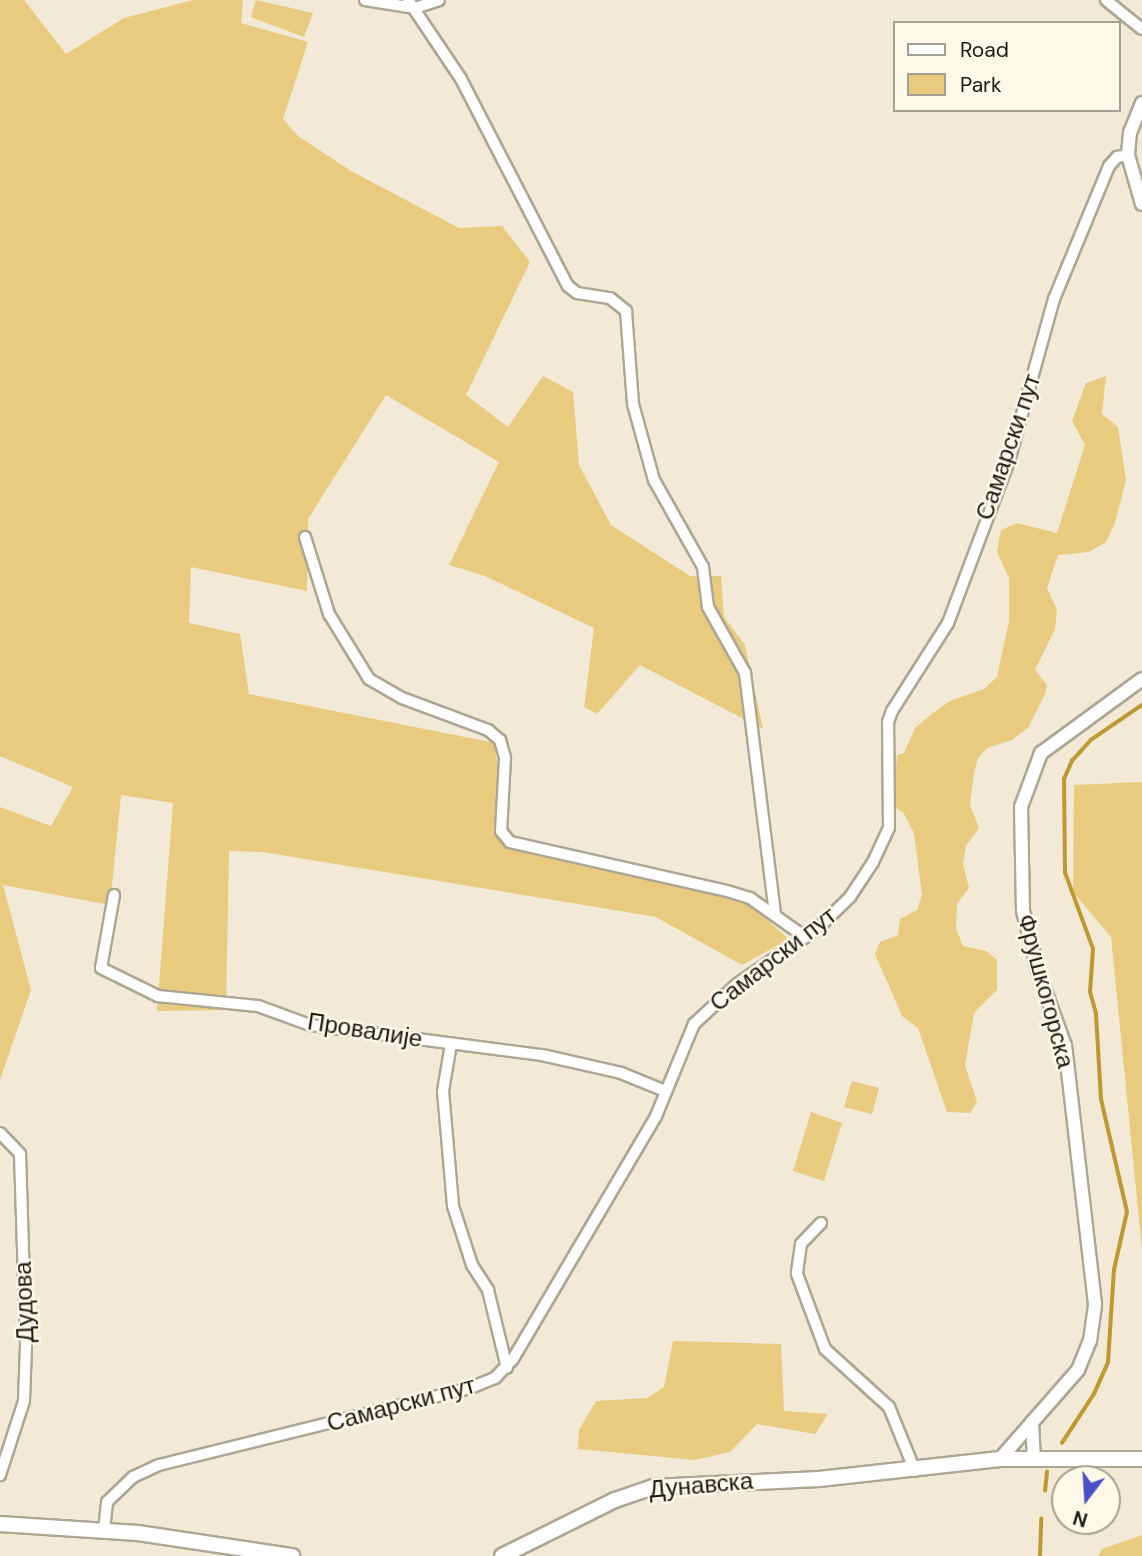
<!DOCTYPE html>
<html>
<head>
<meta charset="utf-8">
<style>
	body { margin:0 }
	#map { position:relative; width:1142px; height:1556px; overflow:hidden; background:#f2ead6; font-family:"DM Sans",sans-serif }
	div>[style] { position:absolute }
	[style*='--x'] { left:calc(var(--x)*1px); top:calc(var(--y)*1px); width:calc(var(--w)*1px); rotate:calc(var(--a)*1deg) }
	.green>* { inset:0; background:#e8cb7f }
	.stream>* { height:3.5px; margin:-1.75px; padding:0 1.75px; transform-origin:1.75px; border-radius:1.75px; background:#be9931 }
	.roads { filter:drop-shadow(2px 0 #ada693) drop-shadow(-2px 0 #ada693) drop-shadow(0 2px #ada693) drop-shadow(0 -2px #ada693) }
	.minor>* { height:10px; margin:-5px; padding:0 5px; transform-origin:5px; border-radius:5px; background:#fff }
	.tertiary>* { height:12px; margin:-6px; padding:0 6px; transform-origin:6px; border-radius:6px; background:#fff }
	.secondary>* { height:14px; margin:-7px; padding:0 7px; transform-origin:7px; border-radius:7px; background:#fff }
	span { translate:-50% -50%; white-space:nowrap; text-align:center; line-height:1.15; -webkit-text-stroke:5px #fef8e8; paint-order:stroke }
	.street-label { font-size:24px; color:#1c1912 }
	.legend { position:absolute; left:893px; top:21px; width:228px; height:91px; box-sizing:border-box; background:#fef8e8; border:2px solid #a49f92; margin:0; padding:9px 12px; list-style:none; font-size:21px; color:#1c1912 }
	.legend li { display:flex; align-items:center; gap:14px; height:35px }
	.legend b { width:35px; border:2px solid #a49f92 }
	.north { position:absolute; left:1051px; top:1465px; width:70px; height:70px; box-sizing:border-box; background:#fef8e8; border:2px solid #a49f92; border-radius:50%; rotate:197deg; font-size:19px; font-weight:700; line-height:28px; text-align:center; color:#1c1912 }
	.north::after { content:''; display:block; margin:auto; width:24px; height:32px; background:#4851c6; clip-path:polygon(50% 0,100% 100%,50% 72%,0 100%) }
</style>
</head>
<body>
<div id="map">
	<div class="green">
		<i style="clip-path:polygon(0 0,24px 0,66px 54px,124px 18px,193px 0,243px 0,241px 23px,308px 42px,283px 119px,298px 136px,351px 171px,459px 228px,502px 226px,530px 262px,466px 395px,508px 427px,543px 376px,573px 392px,579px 465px,611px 525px,690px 576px,721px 576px,724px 617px,745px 645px,763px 729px,640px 665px,597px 714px,584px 707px,594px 628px,485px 576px,449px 565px,499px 462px,386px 395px,308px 519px,307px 591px,191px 567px,189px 623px,240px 634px,249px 694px,495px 743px,504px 833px,542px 854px,743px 900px,789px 939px,742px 965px,656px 917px,263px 852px,229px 851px,226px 1010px,157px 1011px,173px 803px,121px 795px,110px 905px,3px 885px,31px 990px,0 1080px,0 807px,51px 826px,73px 787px,0 756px)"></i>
		<i style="clip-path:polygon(256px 0,313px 13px,304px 37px,251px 17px)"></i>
		<i style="clip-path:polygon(1106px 376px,1102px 414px,1118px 427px,1126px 480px,1115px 523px,1106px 542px,1089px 552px,1058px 555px,1047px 588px,1057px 610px,1055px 629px,1035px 670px,1047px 685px,1045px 694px,1028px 728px,1012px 740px,987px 748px,978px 758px,974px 773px,970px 805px,979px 828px,966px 846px,963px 864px,969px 888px,957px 904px,956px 928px,963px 946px,986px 951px,997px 960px,997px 990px,974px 1013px,965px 1065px,977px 1102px,970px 1113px,947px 1112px,918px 1028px,902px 1016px,875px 954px,880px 942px,898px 935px,900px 919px,917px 910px,922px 895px,914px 833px,903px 812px,893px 806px,897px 755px,904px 753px,915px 728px,933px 713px,950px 701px,984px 689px,997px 677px,1009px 621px,1009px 578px,997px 552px,1001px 530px,1017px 523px,1057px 533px,1085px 445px,1072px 421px,1086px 383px)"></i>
		<i style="clip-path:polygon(1142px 782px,1142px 1249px,1111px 937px,1073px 892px,1074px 785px)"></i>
		<i style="clip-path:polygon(852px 1081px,879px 1088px,872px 1114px,844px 1107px)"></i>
		<i style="clip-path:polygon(811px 1112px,842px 1123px,824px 1181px,793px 1171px)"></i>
		<i style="clip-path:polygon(673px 1341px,781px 1344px,784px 1411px,828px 1414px,815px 1434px,757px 1424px,730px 1452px,695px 1460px,578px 1449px,579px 1430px,596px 1401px,647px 1398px,664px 1387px)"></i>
		<i style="clip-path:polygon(1142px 1535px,1142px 1556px,1098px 1556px,1102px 1549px)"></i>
	</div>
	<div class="stream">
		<i style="--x:1062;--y:1443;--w:59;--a:-56.9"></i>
		<i style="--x:1094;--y:1394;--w:35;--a:-66"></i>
		<i style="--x:1108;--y:1362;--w:92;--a:-86.3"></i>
		<i style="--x:1114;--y:1270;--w:59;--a:-77.4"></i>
		<i style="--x:1127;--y:1212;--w:116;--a:-103"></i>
		<i style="--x:1101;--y:1099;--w:85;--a:-93.4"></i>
		<i style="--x:1096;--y:1014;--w:23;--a:-105"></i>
		<i style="--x:1090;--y:992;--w:43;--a:-86"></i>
		<i style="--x:1093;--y:949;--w:81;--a:-110.2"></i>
		<i style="--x:1065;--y:873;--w:94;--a:-90.6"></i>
		<i style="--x:1064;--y:779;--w:20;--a:-66"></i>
		<i style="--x:1072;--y:761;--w:28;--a:-48"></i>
		<i style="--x:1091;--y:740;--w:62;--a:-34.5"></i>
		<i style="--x:1045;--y:1491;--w:19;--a:-84"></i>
		<i style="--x:1040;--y:1556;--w:37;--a:-88"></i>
	</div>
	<div class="roads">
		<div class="minor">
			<i style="--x:365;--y:0;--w:51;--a:9.1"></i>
			<i style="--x:415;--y:8;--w:25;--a:-18"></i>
			<i style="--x:408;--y:0;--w:95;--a:56.1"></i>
			<i style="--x:461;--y:79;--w:233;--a:62.7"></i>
			<i style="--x:568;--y:286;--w:11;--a:38"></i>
			<i style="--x:577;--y:293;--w:33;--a:9"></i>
			<i style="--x:610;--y:298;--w:21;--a:39"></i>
			<i style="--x:626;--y:311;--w:93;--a:85.7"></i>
			<i style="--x:633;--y:404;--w:79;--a:74.6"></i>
			<i style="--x:654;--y:480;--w:100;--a:60.6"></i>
			<i style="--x:703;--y:567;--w:40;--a:82.9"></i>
			<i style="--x:708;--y:607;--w:76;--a:60.7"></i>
			<i style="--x:745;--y:673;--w:243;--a:82.9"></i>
			<i style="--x:1106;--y:0;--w:46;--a:38.9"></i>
			<i style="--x:305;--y:537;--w:81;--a:72.7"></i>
			<i style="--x:329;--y:614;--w:76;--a:58.4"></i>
			<i style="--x:369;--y:679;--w:38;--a:30"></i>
			<i style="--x:402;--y:698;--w:92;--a:20.4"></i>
			<i style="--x:488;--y:730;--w:16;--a:40"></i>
			<i style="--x:500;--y:740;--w:19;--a:74"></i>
			<i style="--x:505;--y:758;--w:73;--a:93.1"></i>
			<i style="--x:501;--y:831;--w:14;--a:51"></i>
			<i style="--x:510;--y:842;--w:222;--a:12.7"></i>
			<i style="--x:727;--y:891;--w:24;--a:17"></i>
			<i style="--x:750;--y:898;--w:67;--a:35.3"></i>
			<i style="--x:114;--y:895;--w:74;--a:100.1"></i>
			<i style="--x:101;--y:968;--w:64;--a:26.2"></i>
			<i style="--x:158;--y:996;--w:100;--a:5.7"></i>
			<i style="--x:258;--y:1006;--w:55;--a:20.1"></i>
			<i style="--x:310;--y:1025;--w:234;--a:7.4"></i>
			<i style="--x:542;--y:1055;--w:81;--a:12.8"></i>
			<i style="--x:621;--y:1073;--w:48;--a:22.2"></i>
			<i style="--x:451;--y:1044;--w:48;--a:99.7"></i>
			<i style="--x:443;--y:1091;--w:115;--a:85"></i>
			<i style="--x:453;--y:1206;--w:62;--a:72.1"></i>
			<i style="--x:472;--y:1265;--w:30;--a:57"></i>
			<i style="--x:488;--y:1290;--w:80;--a:76.3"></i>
			<i style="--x:0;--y:1133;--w:29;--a:46"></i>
			<i style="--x:20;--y:1154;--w:192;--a:88.2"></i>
			<i style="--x:26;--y:1346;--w:55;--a:92.1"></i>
			<i style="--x:24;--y:1401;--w:78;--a:108"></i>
			<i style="--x:821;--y:1223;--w:29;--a:134"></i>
			<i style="--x:801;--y:1244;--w:30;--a:98"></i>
			<i style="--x:797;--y:1274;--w:80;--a:69.5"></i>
			<i style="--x:825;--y:1349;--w:86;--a:42.2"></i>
			<i style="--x:889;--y:1407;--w:69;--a:67.9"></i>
			<i style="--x:104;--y:1531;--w:29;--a:-84"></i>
			<i style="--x:107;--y:1502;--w:36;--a:-44"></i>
			<i style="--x:133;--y:1477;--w:29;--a:-25"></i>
			<i style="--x:159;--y:1465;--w:320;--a:-13.9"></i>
			<i style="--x:470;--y:1388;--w:27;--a:-22"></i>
			<i style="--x:495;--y:1378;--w:26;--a:-47"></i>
			<i style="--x:513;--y:1359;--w:282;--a:-59.5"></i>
			<i style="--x:656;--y:1116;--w:100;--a:-67.6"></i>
			<i style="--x:694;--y:1024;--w:59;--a:-42.9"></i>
			<i style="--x:737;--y:984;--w:97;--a:-34.5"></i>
			<i style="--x:817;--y:929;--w:46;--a:-44.1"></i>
			<i style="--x:850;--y:897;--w:42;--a:-56.7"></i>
			<i style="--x:873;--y:862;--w:38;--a:-65"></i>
			<i style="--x:889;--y:827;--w:105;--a:-90.5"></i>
			<i style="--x:888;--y:722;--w:12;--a:-70"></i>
			<i style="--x:892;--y:711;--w:104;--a:-57.5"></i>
			<i style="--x:948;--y:623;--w:173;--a:-69.4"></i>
			<i style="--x:1009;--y:461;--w:168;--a:-74.5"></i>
			<i style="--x:1054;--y:299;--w:144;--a:-67.5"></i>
			<i style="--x:1109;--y:166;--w:12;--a:-48"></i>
			<i style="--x:1117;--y:157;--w:11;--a:-10"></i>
		</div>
		<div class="tertiary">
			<i style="--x:1142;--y:103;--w:31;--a:112"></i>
			<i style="--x:1130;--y:132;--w:23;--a:95"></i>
			<i style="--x:1128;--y:155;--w:51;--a:74.1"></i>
			<i style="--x:1032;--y:1422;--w:37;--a:87"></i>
			<i style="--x:1000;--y:1459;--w:118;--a:-48.8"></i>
			<i style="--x:1078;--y:1370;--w:31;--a:-68"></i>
			<i style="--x:1090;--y:1341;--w:37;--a:-82"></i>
			<i style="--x:1095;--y:1304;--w:260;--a:-96.6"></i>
			<i style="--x:1065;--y:1046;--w:80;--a:-109.8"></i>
			<i style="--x:1038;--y:971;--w:62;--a:-104"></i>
			<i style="--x:1023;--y:911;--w:104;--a:-91.1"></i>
			<i style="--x:1021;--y:807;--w:58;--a:-69.7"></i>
			<i style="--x:1041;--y:753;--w:125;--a:-36.2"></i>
		</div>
		<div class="secondary">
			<i style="--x:0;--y:1524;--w:138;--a:3.7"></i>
			<i style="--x:138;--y:1533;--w:156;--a:8.5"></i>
			<i style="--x:502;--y:1556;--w:126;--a:-26.4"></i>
			<i style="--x:615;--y:1500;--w:40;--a:-18.9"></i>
			<i style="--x:653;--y:1487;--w:166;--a:-2.8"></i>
			<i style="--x:819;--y:1479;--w:182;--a:-6.3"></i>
			<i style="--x:1000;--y:1459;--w:142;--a:0"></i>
		</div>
	</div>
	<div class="street-label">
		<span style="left:1008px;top:447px;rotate:-71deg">Самарски пут</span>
		<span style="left:773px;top:959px;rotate:-38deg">Самарски пут</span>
		<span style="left:1046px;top:991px;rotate:75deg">Фрушкогорска</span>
		<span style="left:365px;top:1030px;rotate:9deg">Провалије</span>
		<span style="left:24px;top:1302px;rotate:-92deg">Дудова</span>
		<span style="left:401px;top:1404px;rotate:-15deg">Самарски пут</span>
		<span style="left:701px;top:1485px;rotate:-5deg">Дунавска</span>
	</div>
	<ul class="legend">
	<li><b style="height:9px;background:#fff"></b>Road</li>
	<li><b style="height:19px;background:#e8cb7f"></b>Park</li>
	</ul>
	<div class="north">N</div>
</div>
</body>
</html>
